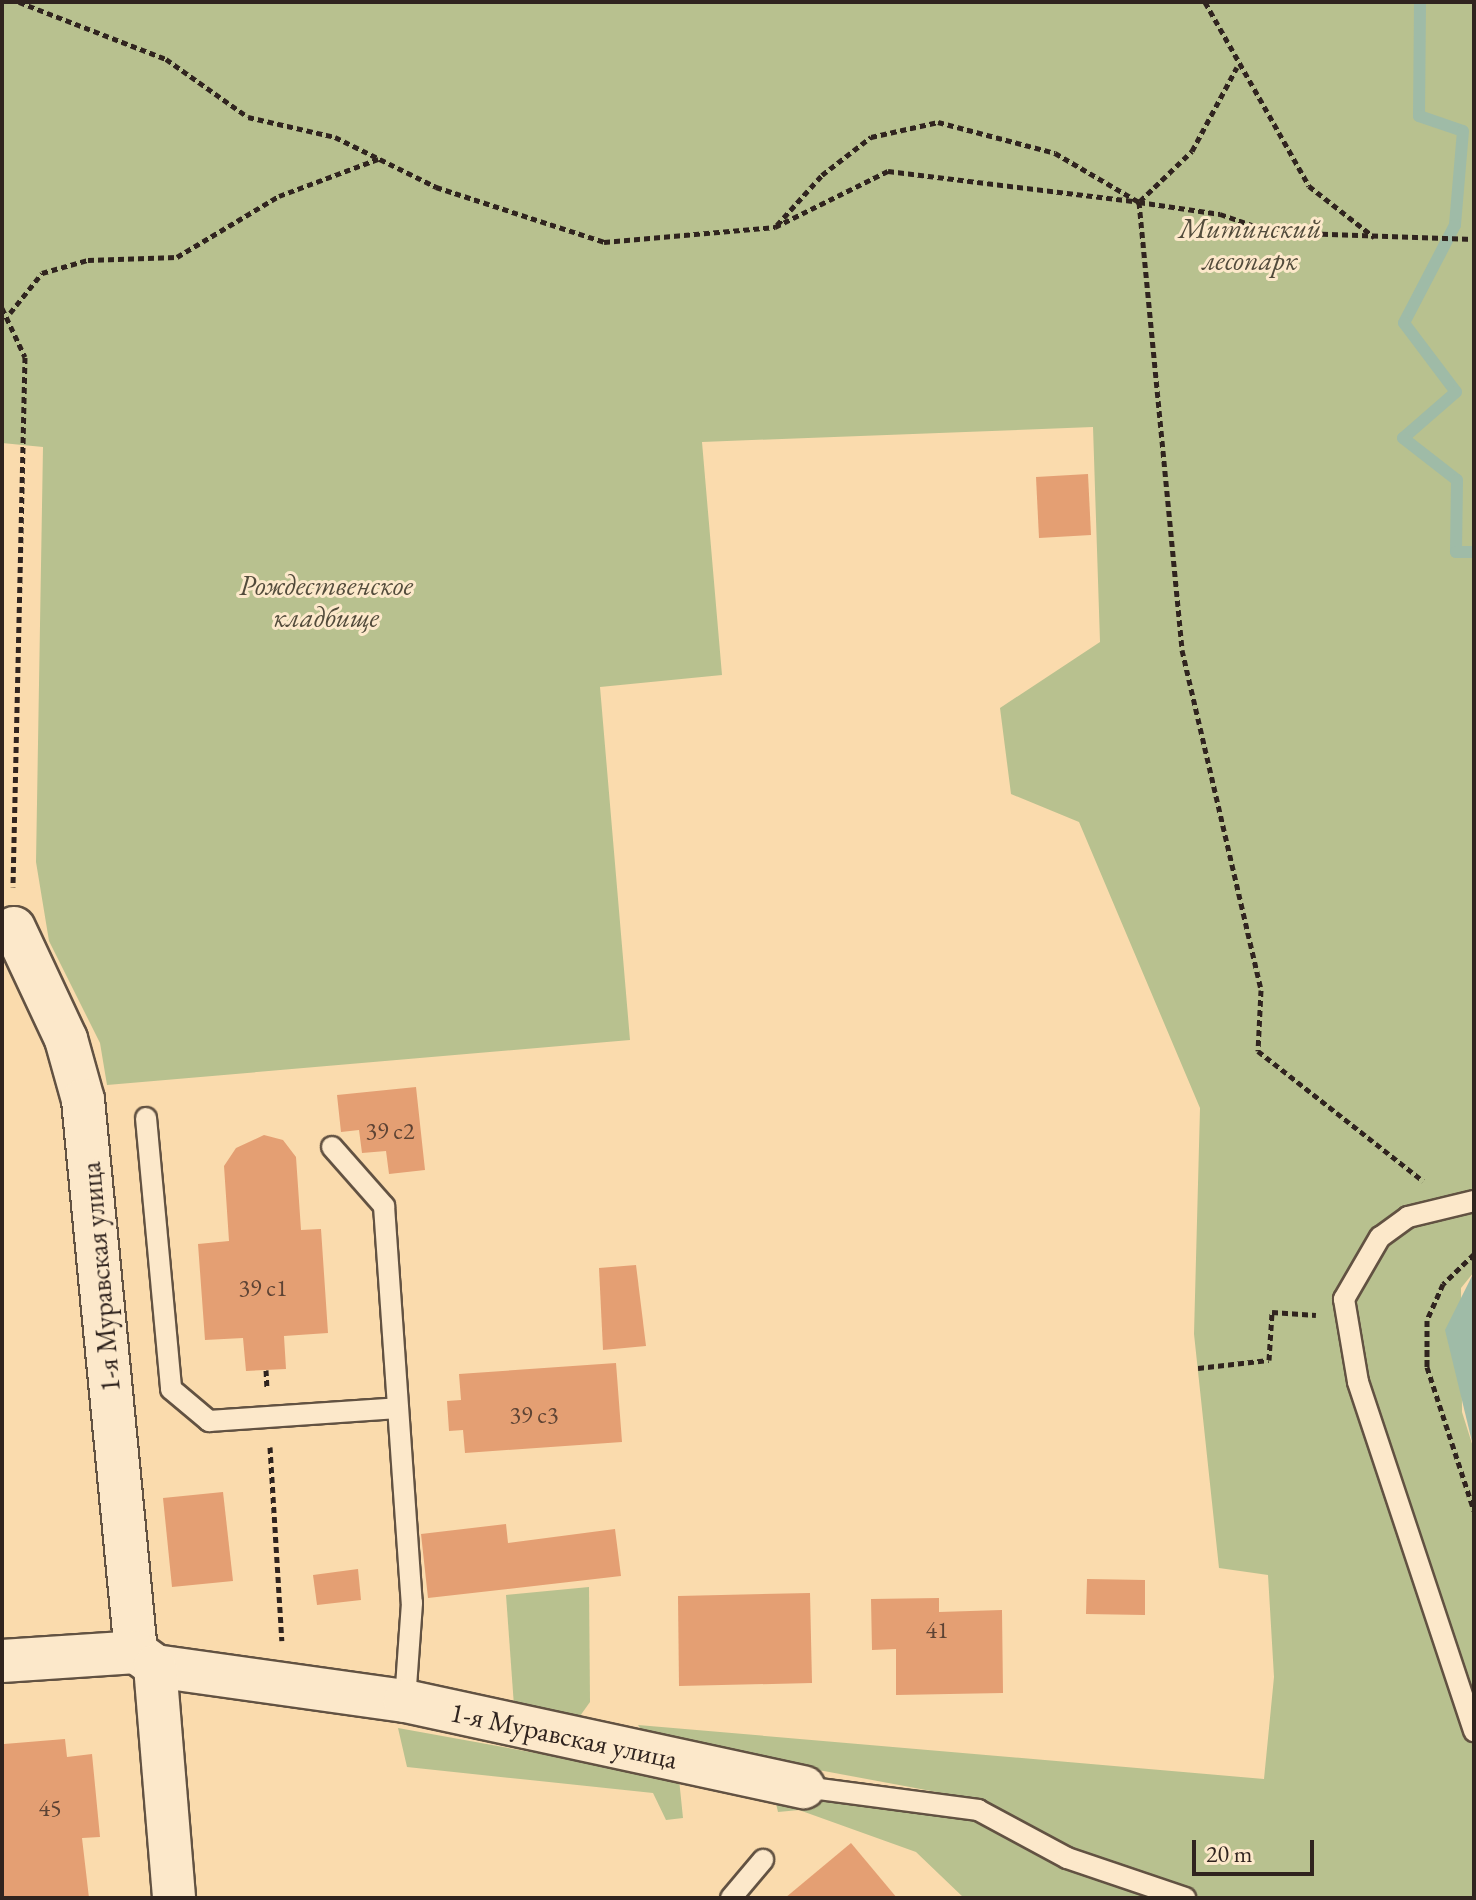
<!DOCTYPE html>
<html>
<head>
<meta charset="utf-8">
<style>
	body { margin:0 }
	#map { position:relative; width:1476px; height:1900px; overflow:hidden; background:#fadbad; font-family:"EB Garamond",serif }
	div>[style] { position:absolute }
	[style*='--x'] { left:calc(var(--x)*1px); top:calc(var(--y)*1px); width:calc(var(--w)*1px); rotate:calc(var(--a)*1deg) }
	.green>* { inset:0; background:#b8c18f }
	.water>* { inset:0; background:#9fbba7 }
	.stream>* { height:12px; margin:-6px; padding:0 6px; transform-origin:6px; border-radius:6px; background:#9fbba7 }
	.building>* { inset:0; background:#e49f73 }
	.path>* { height:5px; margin-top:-2.5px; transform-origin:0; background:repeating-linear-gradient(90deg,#30241f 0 6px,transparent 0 10px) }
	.roads { filter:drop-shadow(2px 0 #625242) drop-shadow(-2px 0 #625242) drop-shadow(0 2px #625242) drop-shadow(0 -2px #625242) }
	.service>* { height:20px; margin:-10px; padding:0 10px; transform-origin:10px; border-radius:10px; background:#fce8ca }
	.minor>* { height:42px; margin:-21px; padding:0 21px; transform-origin:21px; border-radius:21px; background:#fce8ca }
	span { translate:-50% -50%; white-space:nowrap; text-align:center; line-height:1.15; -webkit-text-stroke:6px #fce8ca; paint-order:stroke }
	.number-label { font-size:24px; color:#5d4334 }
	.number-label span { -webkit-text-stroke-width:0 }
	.park-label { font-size:28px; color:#524b3b; font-style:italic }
	.street-label { font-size:28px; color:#30241f }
	.frame { position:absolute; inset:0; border:4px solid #30241f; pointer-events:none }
	.scale { position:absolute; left:1192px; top:1840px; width:122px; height:36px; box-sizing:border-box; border:4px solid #30241f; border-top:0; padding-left:10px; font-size:24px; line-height:28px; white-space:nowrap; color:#30241f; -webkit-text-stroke:6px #fce8ca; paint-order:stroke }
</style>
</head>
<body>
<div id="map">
	<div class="green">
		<i style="clip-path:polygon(2px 2px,1474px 2px,1474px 1272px,1461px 1288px,1462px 1412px,1474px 1450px,1474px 1898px,964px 1898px,916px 1852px,799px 1810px,778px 1812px,774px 1795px,963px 1819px,958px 1796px,647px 1738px,638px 1725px,1264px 1779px,1274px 1677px,1268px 1575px,1219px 1568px,1194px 1334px,1200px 1108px,1079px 822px,1011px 794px,1000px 708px,1100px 642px,1093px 427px,702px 442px,722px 675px,600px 687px,630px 1040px,107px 1085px,100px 1043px,49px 941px,36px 862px,43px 447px,2px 443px)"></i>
		<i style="clip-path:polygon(589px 1587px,590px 1702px,575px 1723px,514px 1706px,506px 1595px)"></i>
		<i style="clip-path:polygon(398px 1728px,679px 1779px,683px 1818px,666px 1820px,653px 1793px,407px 1767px)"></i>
	</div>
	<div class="water">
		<i style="clip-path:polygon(1474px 1272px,1474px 1450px,1445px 1330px)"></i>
	</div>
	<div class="stream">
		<i style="--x:1420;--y:2;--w:114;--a:90.5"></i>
		<i style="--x:1419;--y:116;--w:46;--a:18.8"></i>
		<i style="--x:1463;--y:131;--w:94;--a:94.9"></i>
		<i style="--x:1455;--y:225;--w:110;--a:117.5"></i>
		<i style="--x:1404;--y:323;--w:86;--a:53"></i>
		<i style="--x:1456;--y:392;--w:70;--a:139"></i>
		<i style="--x:1403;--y:438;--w:68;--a:37.9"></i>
		<i style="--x:1457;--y:480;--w:72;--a:90.8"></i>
		<i style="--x:1456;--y:552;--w:18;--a:0"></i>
	</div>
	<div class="building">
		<i style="clip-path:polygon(1088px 474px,1091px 535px,1039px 538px,1036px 477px)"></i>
		<i style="clip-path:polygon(416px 1087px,425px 1170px,389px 1174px,386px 1151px,362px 1153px,359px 1130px,341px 1132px,337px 1095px)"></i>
		<i style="clip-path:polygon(264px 1135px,283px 1140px,296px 1157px,301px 1230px,321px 1229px,328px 1333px,284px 1336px,286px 1369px,246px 1371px,243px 1338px,205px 1340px,198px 1244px,229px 1241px,224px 1166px,236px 1148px)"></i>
		<i style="clip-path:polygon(636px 1265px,646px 1346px,603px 1350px,599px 1268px)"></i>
		<i style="clip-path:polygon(616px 1363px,622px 1442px,465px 1453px,463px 1430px,449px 1431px,447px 1401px,461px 1400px,459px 1374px)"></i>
		<i style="clip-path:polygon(223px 1492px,233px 1581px,172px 1587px,163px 1498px)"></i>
		<i style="clip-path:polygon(506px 1524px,508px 1543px,615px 1529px,621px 1576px,428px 1598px,421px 1534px)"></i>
		<i style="clip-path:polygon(358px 1569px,361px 1600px,317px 1605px,313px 1575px)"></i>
		<i style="clip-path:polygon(1087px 1579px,1145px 1580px,1145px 1615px,1086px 1614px)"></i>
		<i style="clip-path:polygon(810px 1593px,812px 1683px,679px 1686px,678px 1596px)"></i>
		<i style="clip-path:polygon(939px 1598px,939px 1612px,1002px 1610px,1003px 1693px,896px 1695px,896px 1649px,872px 1650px,871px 1599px)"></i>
		<i style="clip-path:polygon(65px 1739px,67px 1757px,92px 1754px,100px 1837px,82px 1838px,89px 1898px,2px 1898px,4px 1744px)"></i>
		<i style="clip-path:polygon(851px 1843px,897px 1898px,785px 1898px)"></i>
	</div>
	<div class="path">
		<i style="--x:19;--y:2;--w:158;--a:21.2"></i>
		<i style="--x:166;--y:59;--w:100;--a:35.3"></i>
		<i style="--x:248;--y:117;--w:89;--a:12.9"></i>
		<i style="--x:335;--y:137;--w:113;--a:26.3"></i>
		<i style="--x:436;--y:187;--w:177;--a:18.1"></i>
		<i style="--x:604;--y:242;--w:172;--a:-5"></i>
		<i style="--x:775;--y:227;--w:126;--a:-26.4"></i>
		<i style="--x:888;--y:171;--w:253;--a:7"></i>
		<i style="--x:1139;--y:202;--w:450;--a:84.5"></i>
		<i style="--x:1182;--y:650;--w:349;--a:76.9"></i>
		<i style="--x:1261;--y:990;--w:61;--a:92.8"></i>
		<i style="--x:1258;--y:1051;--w:210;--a:38.2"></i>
		<i style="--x:1205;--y:2;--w:211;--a:60.5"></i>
		<i style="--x:1309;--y:186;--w:83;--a:38.1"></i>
		<i style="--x:1140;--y:201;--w:72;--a:-43.9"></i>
		<i style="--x:1192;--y:151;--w:95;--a:-61.8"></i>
		<i style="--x:777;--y:225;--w:67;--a:-48"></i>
		<i style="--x:822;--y:175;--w:62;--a:-37.8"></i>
		<i style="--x:871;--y:137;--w:69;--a:-12.6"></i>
		<i style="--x:938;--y:122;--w:121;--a:14.8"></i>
		<i style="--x:1055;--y:153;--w:97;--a:30.3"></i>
		<i style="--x:1139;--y:202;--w:82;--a:8.4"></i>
		<i style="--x:1220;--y:214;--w:55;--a:19.1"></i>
		<i style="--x:1272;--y:232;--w:202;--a:2"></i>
		<i style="--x:2;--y:308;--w:54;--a:64.9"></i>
		<i style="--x:25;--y:357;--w:530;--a:91.3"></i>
		<i style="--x:10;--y:313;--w:51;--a:-51.3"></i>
		<i style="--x:42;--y:273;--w:48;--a:-15.8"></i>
		<i style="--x:88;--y:260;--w:89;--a:-1.9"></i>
		<i style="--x:177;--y:257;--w:119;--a:-30.9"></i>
		<i style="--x:279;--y:196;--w:106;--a:-20.5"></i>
		<i style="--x:1474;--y:1254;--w:43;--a:135.9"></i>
		<i style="--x:1443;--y:1284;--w:39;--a:114"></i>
		<i style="--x:1427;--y:1320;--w:47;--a:90"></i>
		<i style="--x:1427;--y:1367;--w:151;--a:71.9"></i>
		<i style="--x:1198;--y:1368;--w:71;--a:-6.4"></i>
		<i style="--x:1269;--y:1360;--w:48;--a:-86.4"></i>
		<i style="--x:1272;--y:1312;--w:44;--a:3.9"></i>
		<i style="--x:266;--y:1370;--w:19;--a:87"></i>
		<i style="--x:270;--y:1447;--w:194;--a:86.5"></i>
	</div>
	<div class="roads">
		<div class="service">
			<i style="--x:146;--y:1118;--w:272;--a:84.7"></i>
			<i style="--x:171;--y:1389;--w:50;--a:40.1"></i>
			<i style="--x:209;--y:1421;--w:189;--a:-3.9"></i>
			<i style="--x:332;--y:1147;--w:79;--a:48.6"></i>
			<i style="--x:384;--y:1206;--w:398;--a:86"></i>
			<i style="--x:412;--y:1603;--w:98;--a:94.1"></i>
			<i style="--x:1474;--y:1201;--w:68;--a:166.4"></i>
			<i style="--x:1408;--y:1217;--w:34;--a:144"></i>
			<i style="--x:1380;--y:1237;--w:72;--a:120.1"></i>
			<i style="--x:1344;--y:1299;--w:84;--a:80.4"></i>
			<i style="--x:1358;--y:1382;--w:368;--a:71.6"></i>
			<i style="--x:804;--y:1787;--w:176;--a:7.5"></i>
			<i style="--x:978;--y:1810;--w:101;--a:28.3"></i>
			<i style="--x:1067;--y:1858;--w:125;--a:18.7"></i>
			<i style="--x:731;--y:1898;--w:50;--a:-49.9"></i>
		</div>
		<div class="minor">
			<i style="--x:14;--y:928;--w:123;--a:64.9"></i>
			<i style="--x:66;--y:1039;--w:63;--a:74.4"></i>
			<i style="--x:83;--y:1100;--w:555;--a:84.52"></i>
			<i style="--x:2;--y:1661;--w:134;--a:-3.8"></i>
			<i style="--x:136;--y:1652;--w:24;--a:36"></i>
			<i style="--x:155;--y:1666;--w:252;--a:8"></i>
			<i style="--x:405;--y:1701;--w:408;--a:12.2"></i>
			<i style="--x:155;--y:1666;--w:233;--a:85.3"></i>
		</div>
	</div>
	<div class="number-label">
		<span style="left:390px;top:1131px">39 с2</span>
		<span style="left:263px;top:1288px">39 с1</span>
		<span style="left:534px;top:1415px">39 с3</span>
		<span style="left:937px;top:1630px">41</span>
		<span style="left:50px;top:1808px">45</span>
	</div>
	<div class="park-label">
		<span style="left:1250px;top:244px">Митинский<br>лесопарк</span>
		<span style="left:326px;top:601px">Рождественское<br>кладбище</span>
	</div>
	<div class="street-label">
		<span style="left:100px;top:1277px;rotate:-95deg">1-я Муравская улица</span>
		<span style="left:564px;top:1735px;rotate:12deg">1-я Муравская улица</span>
	</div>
	<div class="frame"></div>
	<div class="scale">20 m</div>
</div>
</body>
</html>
